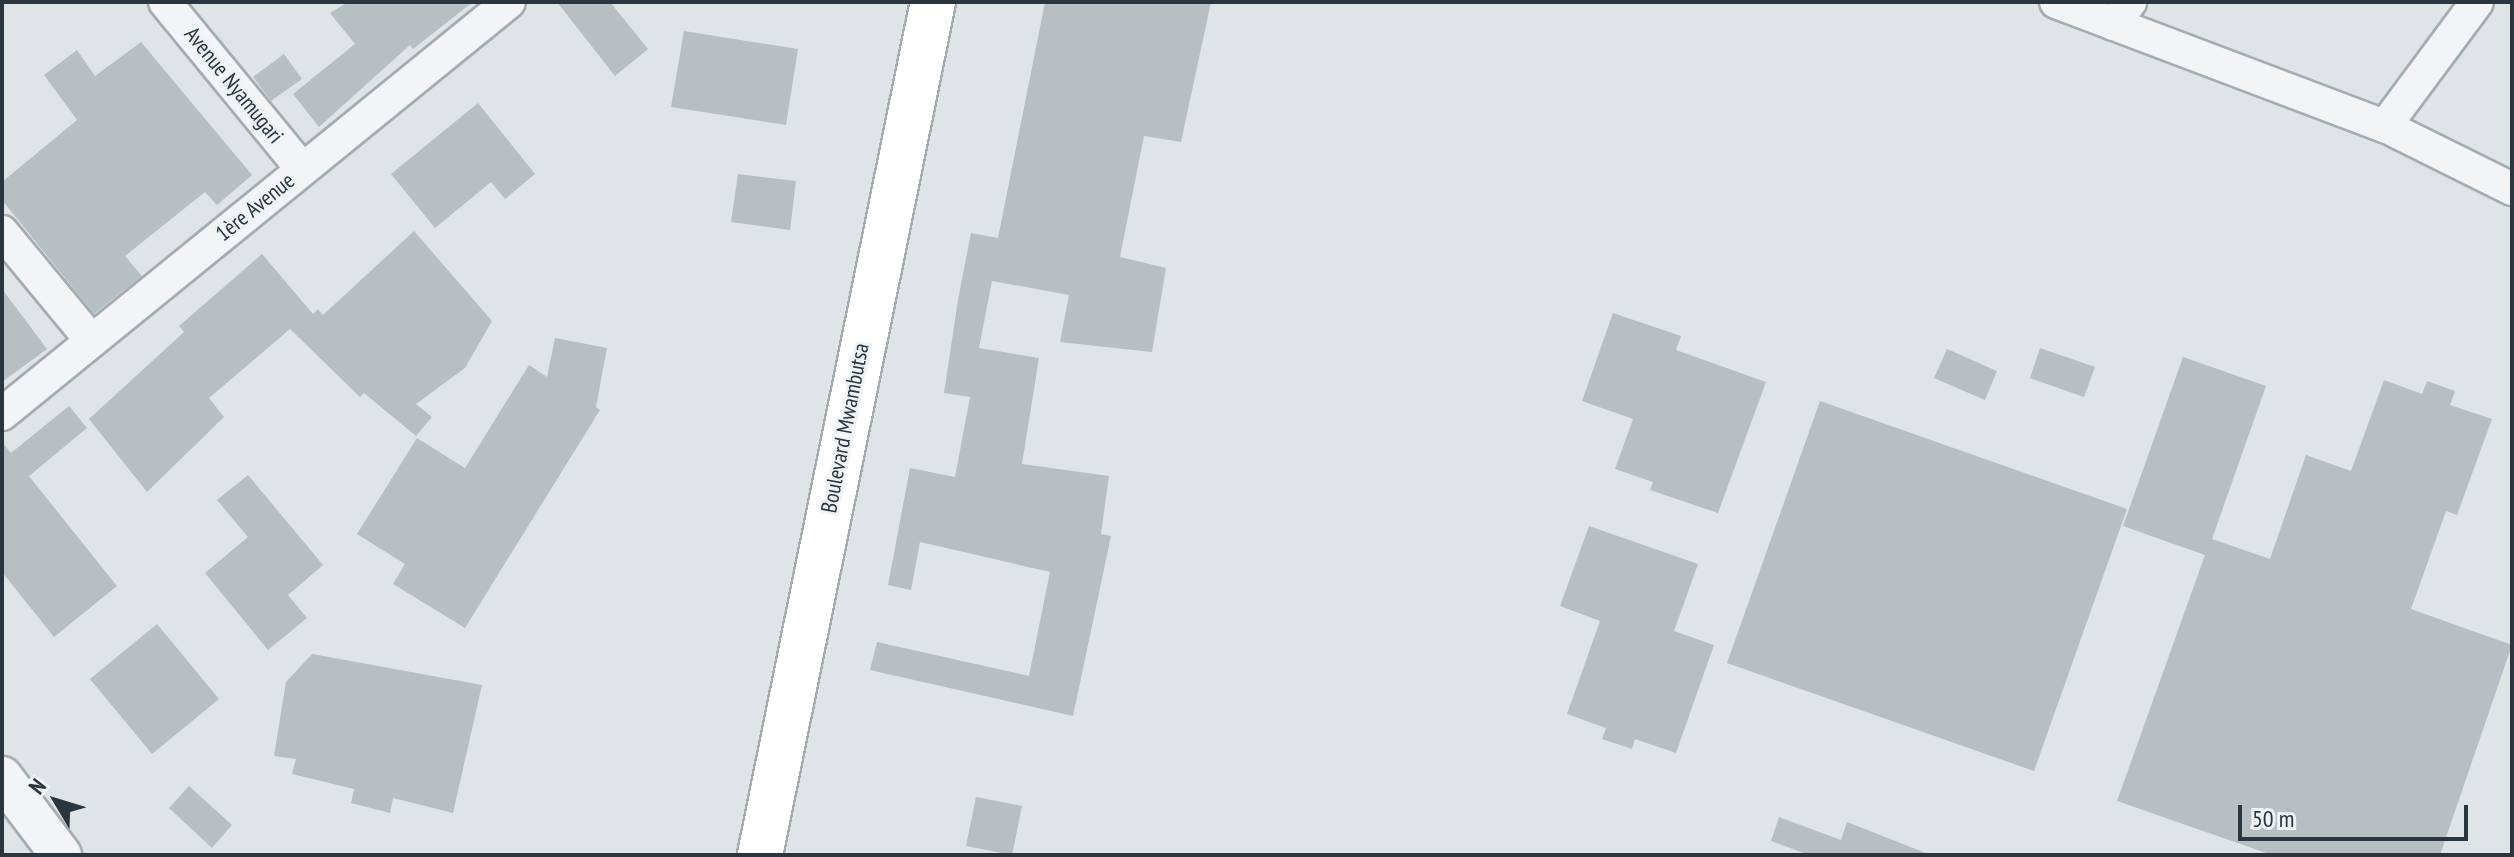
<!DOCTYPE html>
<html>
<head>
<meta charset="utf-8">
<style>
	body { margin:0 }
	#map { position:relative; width:2514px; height:857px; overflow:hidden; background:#dfe4e7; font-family:"PT Sans Narrow",sans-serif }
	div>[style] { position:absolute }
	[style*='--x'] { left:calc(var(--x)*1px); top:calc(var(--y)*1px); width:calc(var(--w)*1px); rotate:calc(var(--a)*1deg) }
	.building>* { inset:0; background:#b7bfc3 }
	.roads { filter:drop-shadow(2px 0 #a5acb1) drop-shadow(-2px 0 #a5acb1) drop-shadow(0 2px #a5acb1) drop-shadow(0 -2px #a5acb1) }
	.minor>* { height:32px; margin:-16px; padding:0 16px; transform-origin:16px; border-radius:16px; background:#f2f4f6 }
	.tertiary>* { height:40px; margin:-20px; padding:0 20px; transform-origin:20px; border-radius:20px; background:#f2f4f6 }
	.trunk>* { height:44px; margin:-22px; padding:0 22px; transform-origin:22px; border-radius:22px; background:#fff }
	span { translate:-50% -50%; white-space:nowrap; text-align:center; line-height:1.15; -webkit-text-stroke:6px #eff3f5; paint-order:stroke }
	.street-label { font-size:22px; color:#2a353d }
	.frame { position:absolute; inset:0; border:4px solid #2a353d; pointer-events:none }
	.north { position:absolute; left:16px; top:761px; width:80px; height:80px; -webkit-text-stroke:6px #eff3f5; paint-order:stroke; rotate:308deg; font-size:22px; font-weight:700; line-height:32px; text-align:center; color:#2a353d }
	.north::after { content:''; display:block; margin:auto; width:28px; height:36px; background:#2a353d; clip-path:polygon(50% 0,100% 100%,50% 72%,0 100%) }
	.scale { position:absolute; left:2238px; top:805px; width:230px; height:36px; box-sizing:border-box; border:4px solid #2a353d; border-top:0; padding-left:10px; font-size:24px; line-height:28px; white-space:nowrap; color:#2a353d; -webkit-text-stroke:6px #eff3f5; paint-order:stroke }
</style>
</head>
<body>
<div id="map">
	<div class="building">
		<i style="clip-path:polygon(348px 2px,473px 2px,413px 49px,410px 45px,319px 127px,293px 94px,355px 44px,330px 13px)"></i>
		<i style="clip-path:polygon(557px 2px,610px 2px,648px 49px,615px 76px)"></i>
		<i style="clip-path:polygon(1045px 2px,1211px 2px,1181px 142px,1144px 136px,1120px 257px,1166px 268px,1152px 352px,1060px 342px,1069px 295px,992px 281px,979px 348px,1039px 358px,1022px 464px,1109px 476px,1101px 534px,1111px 536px,1073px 716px,870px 670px,877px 642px,1029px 676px,1050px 572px,920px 542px,911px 590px,888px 585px,910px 468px,955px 477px,970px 397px,944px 393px,958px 300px,971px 233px,998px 238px)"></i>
		<i style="clip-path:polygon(684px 31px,798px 49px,786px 125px,671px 107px)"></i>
		<i style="clip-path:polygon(141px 42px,252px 175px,217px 205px,205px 192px,125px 256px,142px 276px,94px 314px,2px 200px,2px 182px,77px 120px,44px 75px,77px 50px,95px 76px)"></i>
		<i style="clip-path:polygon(284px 54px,302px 79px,271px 101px,253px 77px)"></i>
		<i style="clip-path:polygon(478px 103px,535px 174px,505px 199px,491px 182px,435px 228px,391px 174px)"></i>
		<i style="clip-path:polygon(738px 174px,796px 181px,790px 230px,731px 222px)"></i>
		<i style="clip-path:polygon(414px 231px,492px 321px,465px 368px,416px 404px,432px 417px,416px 436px,364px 393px,360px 397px,290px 329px,209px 398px,224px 417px,147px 492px,89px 419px,184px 332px,179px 326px,262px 254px,313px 314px,318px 309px,323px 315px)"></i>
		<i style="clip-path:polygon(2px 289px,47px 349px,2px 382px)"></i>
		<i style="clip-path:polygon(1613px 313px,1681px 336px,1676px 350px,1766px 382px,1718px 513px,1650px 490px,1653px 482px,1615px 469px,1633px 419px,1582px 401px)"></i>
		<i style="clip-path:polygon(555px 338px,607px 348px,596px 407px,600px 410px,465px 628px,393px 584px,405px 564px,357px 534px,417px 438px,465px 468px,529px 365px,547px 377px)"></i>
		<i style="clip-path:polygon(2040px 348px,2095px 367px,2084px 397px,2030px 378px)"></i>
		<i style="clip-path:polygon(1947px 349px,1997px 371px,1985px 400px,1934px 378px)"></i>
		<i style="clip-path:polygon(2183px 357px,2266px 386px,2212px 539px,2270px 559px,2306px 455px,2351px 471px,2384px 380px,2422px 394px,2427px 381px,2455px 391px,2450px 405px,2492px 419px,2457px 515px,2446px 511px,2411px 609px,2512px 645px,2440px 855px,2272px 855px,2117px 801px,2205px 555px,2123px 526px)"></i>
		<i style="clip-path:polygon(1820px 401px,2127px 509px,2034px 771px,1727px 663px)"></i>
		<i style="clip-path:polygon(69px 406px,87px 428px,29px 476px,117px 586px,54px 637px,2px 572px,2px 442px,11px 453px)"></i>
		<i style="clip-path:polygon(248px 475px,323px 565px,288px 595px,307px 618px,268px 650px,205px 573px,248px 537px,217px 500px)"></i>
		<i style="clip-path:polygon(1589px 526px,1698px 564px,1674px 631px,1714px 645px,1676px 753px,1635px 739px,1632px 749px,1602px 739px,1606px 728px,1567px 714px,1600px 621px,1560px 606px)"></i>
		<i style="clip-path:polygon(157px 624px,219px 699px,152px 754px,90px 679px)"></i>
		<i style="clip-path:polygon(312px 654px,482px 685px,453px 813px,393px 798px,390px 813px,351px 803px,354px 789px,292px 774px,296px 759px,274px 756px,286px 682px)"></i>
		<i style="clip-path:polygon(189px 786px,232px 825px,212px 848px,169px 808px)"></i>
		<i style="clip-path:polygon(976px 797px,1022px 806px,1012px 855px,966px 846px)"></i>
		<i style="clip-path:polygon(1779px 817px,1841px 840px,1847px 822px,1931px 855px,1809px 855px,1771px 841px)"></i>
	</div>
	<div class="roads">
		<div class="minor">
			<i style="--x:165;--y:2;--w:216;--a:50.6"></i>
			<i style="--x:2056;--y:2;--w:352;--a:20.7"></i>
			<i style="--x:2385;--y:126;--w:142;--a:26.4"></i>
			<i style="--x:2113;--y:24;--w:28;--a:-52"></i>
			<i style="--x:2385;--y:126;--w:154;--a:-53.4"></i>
			<i style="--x:2;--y:232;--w:140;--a:50.5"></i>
			<i style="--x:2;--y:414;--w:653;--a:-39.1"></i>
		</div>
		<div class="tertiary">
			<i style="--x:2;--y:777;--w:98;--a:52.9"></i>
		</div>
		<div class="trunk">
			<i style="--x:760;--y:855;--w:870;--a:-78.54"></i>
		</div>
	</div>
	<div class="street-label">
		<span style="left:234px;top:85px;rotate:51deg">Avenue Nyamugari</span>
		<span style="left:255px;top:207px;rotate:-39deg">1ère Avenue</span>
		<span style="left:845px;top:428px;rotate:-79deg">Boulevard Mwambutsa</span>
	</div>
	<div class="frame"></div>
	<div class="north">N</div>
	<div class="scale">50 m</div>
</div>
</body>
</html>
